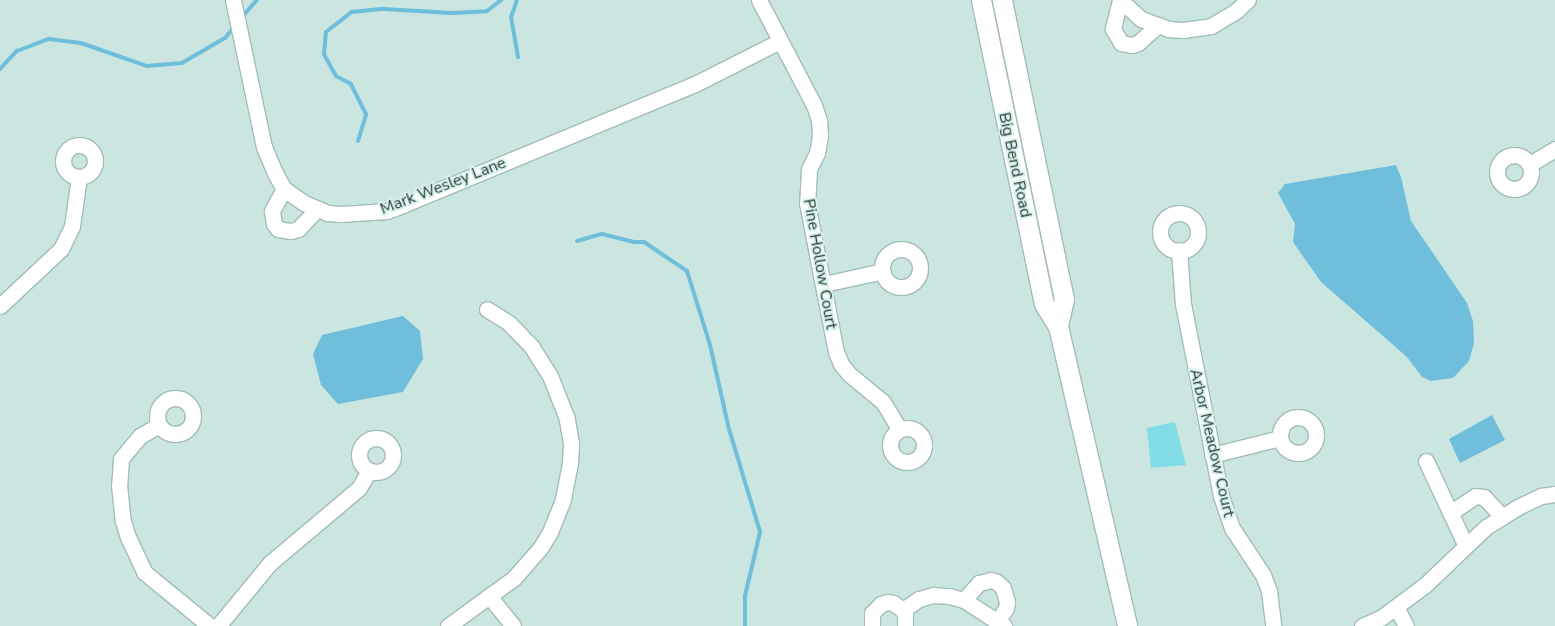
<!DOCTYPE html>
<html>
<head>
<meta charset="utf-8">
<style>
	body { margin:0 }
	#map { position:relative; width:1555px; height:626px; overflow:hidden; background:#cbe6e1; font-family:"Nunito Sans",sans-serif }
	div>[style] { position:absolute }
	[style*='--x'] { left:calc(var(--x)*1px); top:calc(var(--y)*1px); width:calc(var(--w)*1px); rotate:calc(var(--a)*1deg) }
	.water>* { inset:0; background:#6fbedb }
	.stream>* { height:4px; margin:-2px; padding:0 2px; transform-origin:2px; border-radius:2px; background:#6fbedb }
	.building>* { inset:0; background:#81dce5 }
	.roads { filter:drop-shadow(1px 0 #a2bcb7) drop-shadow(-1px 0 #a2bcb7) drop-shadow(0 1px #a2bcb7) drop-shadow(0 -1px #a2bcb7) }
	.minor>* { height:15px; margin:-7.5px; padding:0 7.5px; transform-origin:7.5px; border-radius:7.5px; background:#fff }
	.minor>.ring { margin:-7.5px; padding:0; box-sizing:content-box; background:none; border:15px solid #fff; border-radius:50% }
	.major>* { height:19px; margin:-9.5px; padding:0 9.5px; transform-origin:9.5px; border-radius:9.5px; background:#fff }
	span { translate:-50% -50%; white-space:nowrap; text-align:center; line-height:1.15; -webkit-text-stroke:4px #d8f3ee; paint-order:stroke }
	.street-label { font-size:16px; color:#2c3735 }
</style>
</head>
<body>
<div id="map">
	<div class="water">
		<i style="clip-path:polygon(1396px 165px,1401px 177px,1411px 221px,1467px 303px,1473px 321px,1474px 343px,1469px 361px,1453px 378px,1431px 381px,1422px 377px,1407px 357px,1321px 282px,1293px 242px,1295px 224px,1278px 193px,1285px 184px)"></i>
		<i style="clip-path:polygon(403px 316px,420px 331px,423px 359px,403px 392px,338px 404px,321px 385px,313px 354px,322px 335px)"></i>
		<i style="clip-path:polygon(1492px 415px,1505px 440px,1460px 463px,1449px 439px)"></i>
	</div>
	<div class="stream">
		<i style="--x:517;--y:0;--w:18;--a:109"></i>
		<i style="--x:511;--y:17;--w:41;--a:80.1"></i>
		<i style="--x:242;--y:17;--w:23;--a:-49"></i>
		<i style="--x:0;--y:69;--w:25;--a:-47"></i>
		<i style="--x:17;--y:51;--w:34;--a:-21"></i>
		<i style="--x:49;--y:39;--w:32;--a:7"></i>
		<i style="--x:81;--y:43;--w:70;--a:19.2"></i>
		<i style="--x:147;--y:66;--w:35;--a:-5"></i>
		<i style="--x:182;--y:63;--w:50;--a:-30.2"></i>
		<i style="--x:225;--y:38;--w:14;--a:-51"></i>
		<i style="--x:358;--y:141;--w:28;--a:-73"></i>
		<i style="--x:366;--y:114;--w:34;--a:-117"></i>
		<i style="--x:351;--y:84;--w:17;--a:-152"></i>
		<i style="--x:336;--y:76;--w:25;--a:-119"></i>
		<i style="--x:324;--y:54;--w:22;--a:-85"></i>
		<i style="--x:326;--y:32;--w:33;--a:-38"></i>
		<i style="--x:352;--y:12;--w:31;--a:-6"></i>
		<i style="--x:383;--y:9;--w:69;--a:3.3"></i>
		<i style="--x:452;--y:13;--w:35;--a:-3"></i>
		<i style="--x:487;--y:11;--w:18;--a:-38"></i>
		<i style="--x:577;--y:241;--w:26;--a:-16"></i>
		<i style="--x:602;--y:234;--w:32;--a:14"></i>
		<i style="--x:633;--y:242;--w:11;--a:0"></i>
		<i style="--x:644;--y:242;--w:52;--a:34"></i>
		<i style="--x:687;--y:271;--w:77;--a:72.7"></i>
		<i style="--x:710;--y:345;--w:86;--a:77.3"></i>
		<i style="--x:729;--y:429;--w:108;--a:73.2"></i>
		<i style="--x:760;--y:532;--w:66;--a:103.2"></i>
		<i style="--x:745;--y:596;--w:30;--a:90"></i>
	</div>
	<div class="building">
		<i style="clip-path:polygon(1175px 422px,1186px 465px,1151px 468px,1147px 428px)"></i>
	</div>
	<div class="roads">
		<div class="minor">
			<i style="--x:233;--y:0;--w:150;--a:78.1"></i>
			<i style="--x:264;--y:147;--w:28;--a:67"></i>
			<i style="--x:275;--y:173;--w:18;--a:61"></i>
			<i style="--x:284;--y:189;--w:24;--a:35"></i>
			<i style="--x:304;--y:203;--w:25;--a:23"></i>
			<i style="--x:327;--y:213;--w:14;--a:4"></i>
			<i style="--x:341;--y:214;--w:46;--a:-3.7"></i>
			<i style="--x:387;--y:211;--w:19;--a:-21"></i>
			<i style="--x:405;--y:204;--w:314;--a:-22.5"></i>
			<i style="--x:695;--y:84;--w:95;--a:-26.8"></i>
			<i style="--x:759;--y:0;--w:119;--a:62.4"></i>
			<i style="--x:814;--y:105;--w:16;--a:72"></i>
			<i style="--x:819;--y:120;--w:16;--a:86"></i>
			<i style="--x:820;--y:136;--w:17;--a:100"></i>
			<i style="--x:817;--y:153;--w:18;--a:117"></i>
			<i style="--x:809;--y:169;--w:34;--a:93"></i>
			<i style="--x:807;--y:203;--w:152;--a:79"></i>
			<i style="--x:836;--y:352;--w:13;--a:67"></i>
			<i style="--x:841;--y:364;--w:13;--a:51"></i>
			<i style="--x:849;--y:374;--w:44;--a:39.5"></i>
			<i style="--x:883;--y:402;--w:31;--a:59"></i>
			<i style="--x:1120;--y:0;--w:28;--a:42"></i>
			<i style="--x:1141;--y:19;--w:29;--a:20"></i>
			<i style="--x:1168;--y:29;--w:15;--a:4"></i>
			<i style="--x:1183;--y:30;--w:28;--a:-8"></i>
			<i style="--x:1211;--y:26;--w:29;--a:-31"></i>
			<i style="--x:1236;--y:11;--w:16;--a:-43"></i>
			<i style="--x:1120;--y:0;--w:30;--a:104"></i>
			<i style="--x:1113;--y:29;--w:16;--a:60"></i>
			<i style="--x:1121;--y:43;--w:11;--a:10"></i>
			<i style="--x:1132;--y:45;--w:6;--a:-18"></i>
			<i style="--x:1138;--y:43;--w:27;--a:-42"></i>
			<i class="ring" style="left:63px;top:145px;width:17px;height:17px"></i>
			<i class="ring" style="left:1497px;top:155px;width:19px;height:19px"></i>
			<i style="--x:1530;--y:164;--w:29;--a:-31"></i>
			<i style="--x:284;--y:189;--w:25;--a:119"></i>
			<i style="--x:272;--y:211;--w:13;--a:81"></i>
			<i style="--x:274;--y:224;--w:6;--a:51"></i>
			<i style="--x:278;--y:229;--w:13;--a:9"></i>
			<i style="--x:291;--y:231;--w:7;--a:-16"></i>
			<i style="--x:298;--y:229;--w:28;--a:-46"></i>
			<i class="ring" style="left:1160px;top:213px;width:23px;height:23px"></i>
			<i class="ring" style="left:882px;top:249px;width:23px;height:23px"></i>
			<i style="--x:1179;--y:250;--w:54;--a:85.8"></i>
			<i style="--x:1183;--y:304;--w:196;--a:78.8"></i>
			<i style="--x:1221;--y:496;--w:34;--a:71"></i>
			<i style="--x:1232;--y:528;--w:56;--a:56.6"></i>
			<i style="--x:1263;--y:575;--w:17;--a:69"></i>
			<i style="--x:1269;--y:591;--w:35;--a:83"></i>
			<i style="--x:824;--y:284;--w:60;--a:-12.4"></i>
			<i style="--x:0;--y:306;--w:83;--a:-43.1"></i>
			<i style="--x:61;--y:249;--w:25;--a:-64"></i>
			<i style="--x:72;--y:226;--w:49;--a:-81.9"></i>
			<i class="ring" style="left:157px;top:398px;width:21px;height:21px"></i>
			<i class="ring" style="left:1280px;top:417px;width:21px;height:21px"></i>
			<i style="--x:159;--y:425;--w:22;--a:150"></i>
			<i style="--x:140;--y:436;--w:30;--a:130"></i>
			<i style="--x:121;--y:459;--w:26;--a:94"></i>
			<i style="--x:119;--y:485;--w:36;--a:84"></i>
			<i style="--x:123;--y:521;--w:17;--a:73"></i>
			<i style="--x:128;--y:537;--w:38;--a:65"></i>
			<i style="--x:144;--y:572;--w:85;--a:39.3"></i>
			<i class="ring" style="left:890px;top:428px;width:19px;height:19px"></i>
			<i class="ring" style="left:359px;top:438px;width:19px;height:19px"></i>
			<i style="--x:1212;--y:455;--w:70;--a:-14"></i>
			<i style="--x:1426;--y:461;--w:92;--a:64.8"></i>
			<i style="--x:1450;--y:513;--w:30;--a:-34"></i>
			<i style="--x:1475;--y:496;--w:9;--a:6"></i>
			<i style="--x:1484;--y:497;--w:26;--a:47"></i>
			<i style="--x:489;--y:596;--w:38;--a:51"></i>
			<i style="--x:964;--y:600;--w:23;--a:-49"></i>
			<i style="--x:979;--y:583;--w:12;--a:-14"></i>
			<i style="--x:991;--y:580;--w:6;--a:18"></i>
			<i style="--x:997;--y:582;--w:8;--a:45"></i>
			<i style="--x:1003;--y:588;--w:15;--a:74"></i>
			<i style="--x:1007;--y:602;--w:6;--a:99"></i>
			<i style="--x:1006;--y:608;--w:17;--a:123"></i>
			<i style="--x:1396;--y:607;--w:21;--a:62"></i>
			<i style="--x:903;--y:610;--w:19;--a:-35"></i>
			<i style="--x:919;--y:599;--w:15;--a:-16"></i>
			<i style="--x:933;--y:595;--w:16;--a:4"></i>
			<i style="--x:949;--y:596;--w:16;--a:15"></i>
			<i style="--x:964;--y:600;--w:48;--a:33"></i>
			<i style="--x:218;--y:626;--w:82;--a:-50.5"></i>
			<i style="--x:270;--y:563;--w:116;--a:-40.1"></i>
			<i style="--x:359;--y:488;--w:20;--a:-60"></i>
			<i style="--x:448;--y:626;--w:82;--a:-36"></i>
			<i style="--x:514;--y:578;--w:41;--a:-48.9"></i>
			<i style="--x:541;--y:547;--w:17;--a:-59"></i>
			<i style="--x:550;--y:532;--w:35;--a:-68"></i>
			<i style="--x:563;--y:499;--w:37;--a:-79"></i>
			<i style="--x:570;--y:463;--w:20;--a:-87"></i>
			<i style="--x:571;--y:443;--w:27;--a:-100"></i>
			<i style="--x:566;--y:416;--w:43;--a:-111.8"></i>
			<i style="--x:550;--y:376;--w:34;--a:-122"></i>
			<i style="--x:532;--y:347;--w:33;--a:-134"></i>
			<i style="--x:509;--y:323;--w:26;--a:-148"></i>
			<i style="--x:872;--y:626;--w:13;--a:-90"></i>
			<i style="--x:872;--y:613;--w:13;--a:-45"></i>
			<i style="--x:881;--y:604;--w:6;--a:-18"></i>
			<i style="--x:887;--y:602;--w:6;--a:9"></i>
			<i style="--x:893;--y:603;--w:12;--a:35"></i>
			<i style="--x:903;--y:610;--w:5;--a:68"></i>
			<i style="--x:905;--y:615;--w:11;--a:90"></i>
			<i style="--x:1362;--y:626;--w:22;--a:-24"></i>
			<i style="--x:1382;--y:617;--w:54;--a:-36.7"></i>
			<i style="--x:1425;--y:585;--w:84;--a:-43.6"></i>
			<i style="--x:1486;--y:527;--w:36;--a:-32"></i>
			<i style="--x:1516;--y:508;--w:28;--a:-26"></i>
			<i style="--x:1541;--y:496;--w:14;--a:-8"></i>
		</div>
		<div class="major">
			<i style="--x:981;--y:0;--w:310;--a:78.3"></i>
			<i style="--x:1044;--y:304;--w:26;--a:58"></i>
			<i style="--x:1058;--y:326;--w:308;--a:77"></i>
			<i style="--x:1002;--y:0;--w:305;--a:78.3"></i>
			<i style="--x:1064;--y:299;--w:28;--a:103"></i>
		</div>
	</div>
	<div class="street-label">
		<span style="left:1015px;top:165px;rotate:78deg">Big Bend Road</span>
		<span style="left:443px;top:186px;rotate:-21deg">Mark Wesley Lane</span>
		<span style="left:820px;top:264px;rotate:80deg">Pine Hollow Court</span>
		<span style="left:1212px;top:443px;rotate:77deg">Arbor Meadow Court</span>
	</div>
</div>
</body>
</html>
